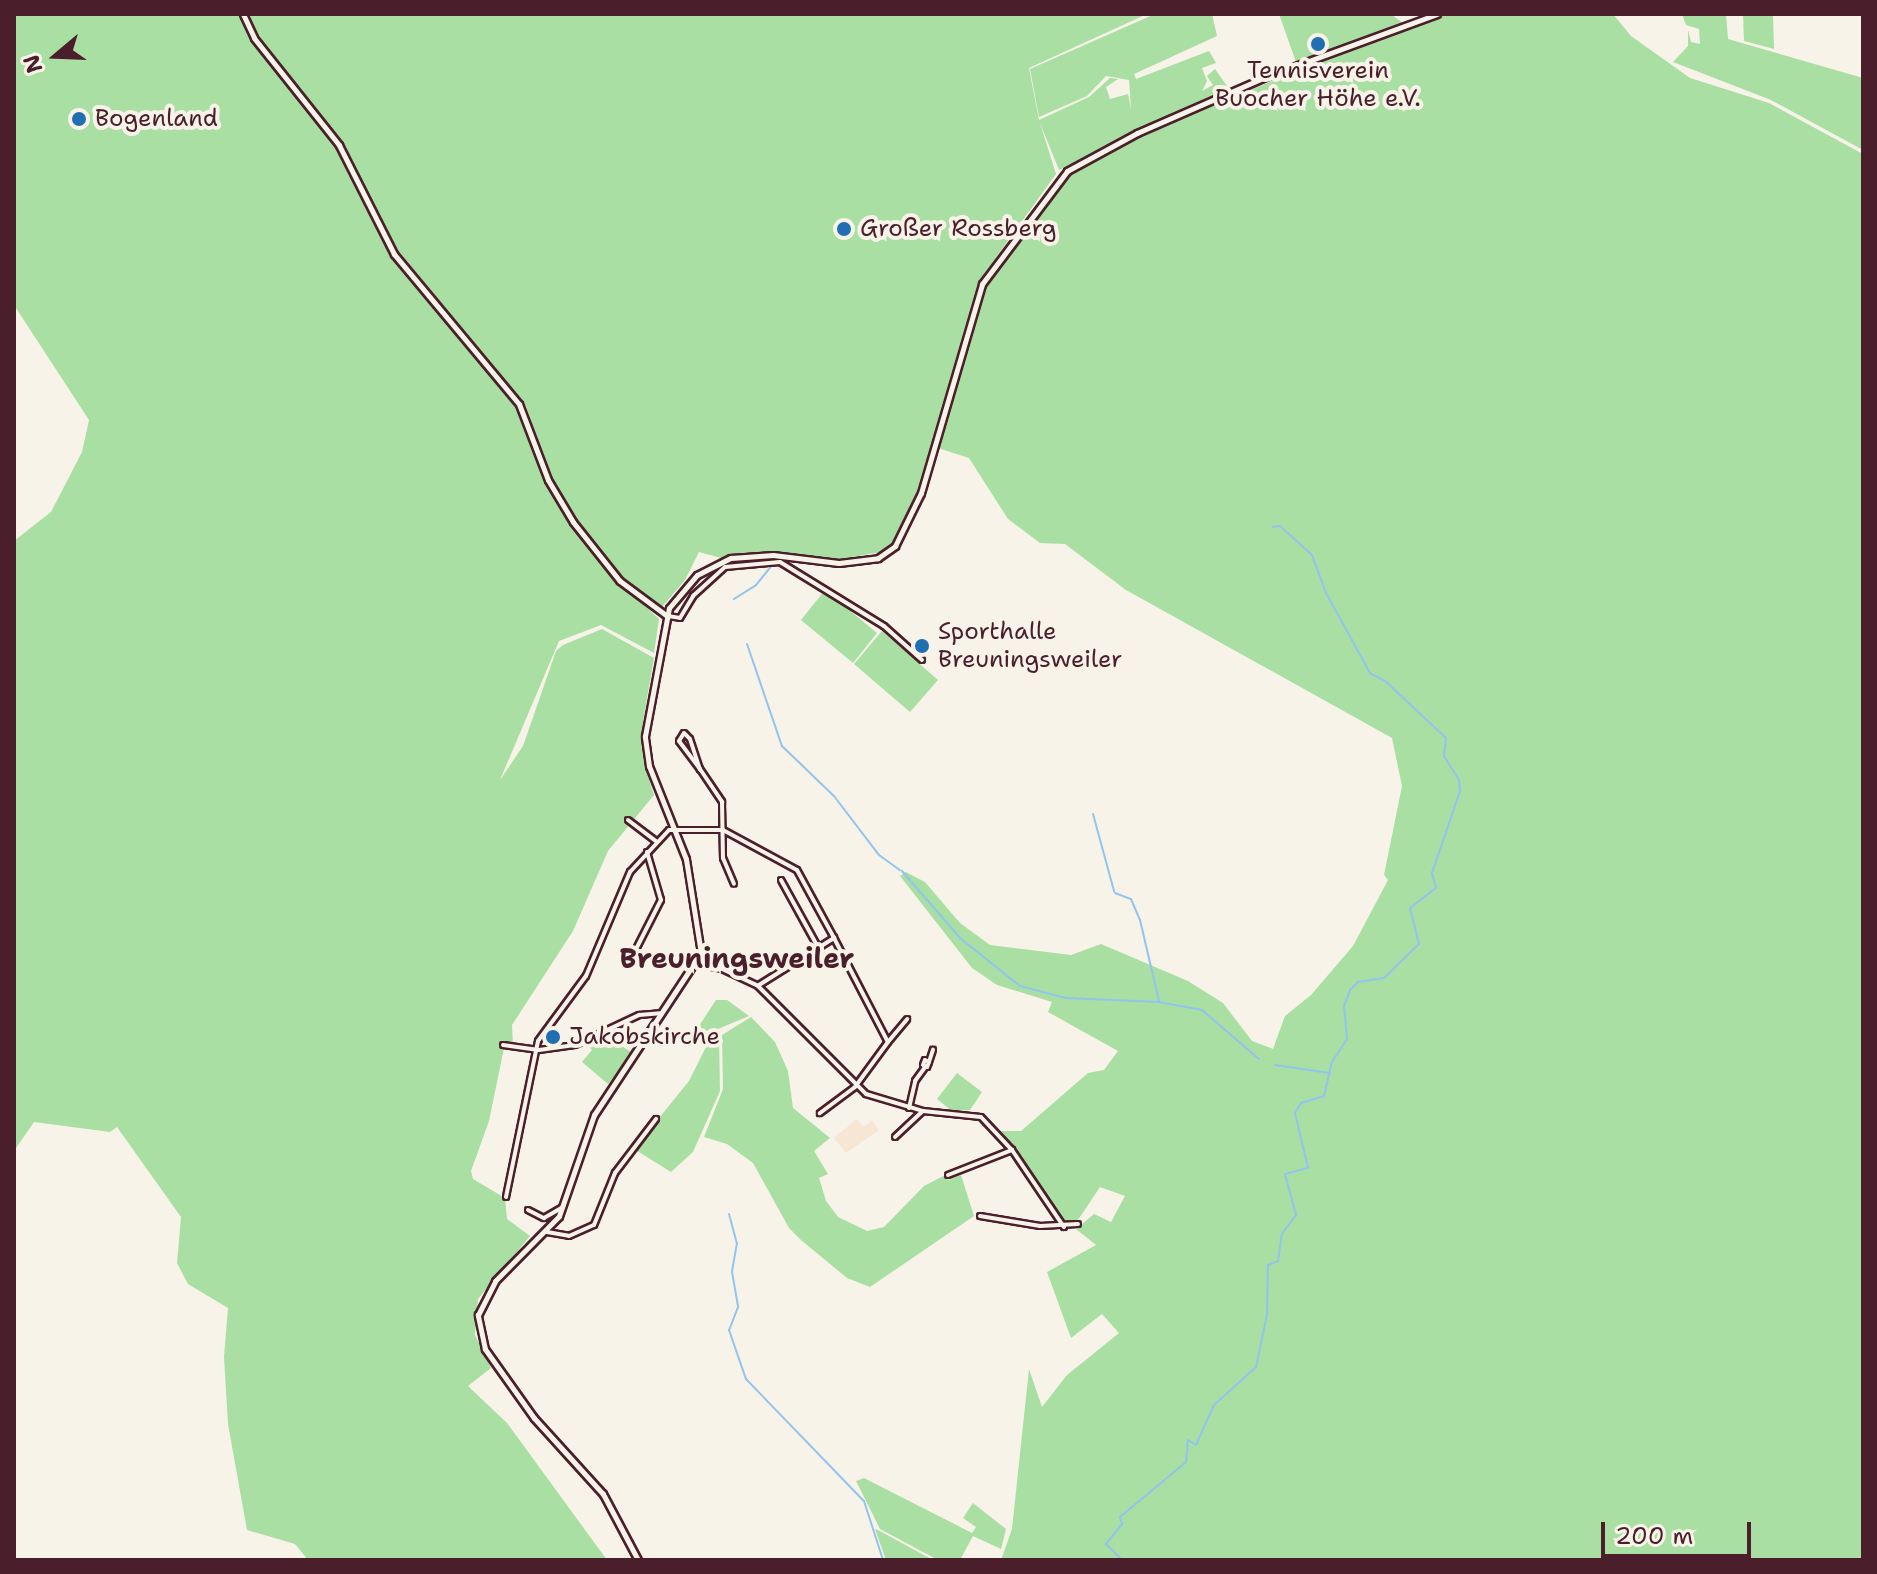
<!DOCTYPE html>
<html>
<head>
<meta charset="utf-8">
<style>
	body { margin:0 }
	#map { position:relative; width:1877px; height:1574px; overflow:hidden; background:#f7f3e8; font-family:"Shantell Sans",sans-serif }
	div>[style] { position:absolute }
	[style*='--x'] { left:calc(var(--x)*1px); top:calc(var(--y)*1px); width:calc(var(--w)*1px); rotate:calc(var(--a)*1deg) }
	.built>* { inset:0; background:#f8e6d5 }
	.green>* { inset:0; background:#a9dfa2 }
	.stream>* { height:2px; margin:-1px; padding:0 1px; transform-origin:1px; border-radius:1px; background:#93c4ef }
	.roads { filter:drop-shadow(2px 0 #4a1f2b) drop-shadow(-2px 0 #4a1f2b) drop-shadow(0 2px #4a1f2b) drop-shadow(0 -2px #4a1f2b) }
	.street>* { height:4px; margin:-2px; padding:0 2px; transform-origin:2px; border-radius:2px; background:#f7f3e8 }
	.secondary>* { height:5px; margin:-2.5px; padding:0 2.5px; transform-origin:2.5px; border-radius:2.5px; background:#f7f3e8 }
	.dots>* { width:22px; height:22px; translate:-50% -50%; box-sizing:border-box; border:4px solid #f7f3e8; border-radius:50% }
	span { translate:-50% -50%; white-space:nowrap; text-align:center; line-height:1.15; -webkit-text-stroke:8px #f7f3e8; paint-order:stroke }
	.poi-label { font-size:24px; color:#4a1f2b }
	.left { translate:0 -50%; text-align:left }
	.quarter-label { font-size:28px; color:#4a1f2b; font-weight:700 }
	.frame { position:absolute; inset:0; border:16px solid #4a1f2b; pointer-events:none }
	.north { position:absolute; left:16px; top:16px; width:80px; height:80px; -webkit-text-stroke:6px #f7f3e8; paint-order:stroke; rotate:251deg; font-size:22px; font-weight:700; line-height:32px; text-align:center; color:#4a1f2b }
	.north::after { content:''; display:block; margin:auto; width:28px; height:36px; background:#4a1f2b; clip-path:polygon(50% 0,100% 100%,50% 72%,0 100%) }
	.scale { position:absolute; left:1601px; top:1522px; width:150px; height:36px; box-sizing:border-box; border:4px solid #4a1f2b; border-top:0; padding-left:10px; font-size:24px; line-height:28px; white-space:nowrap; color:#4a1f2b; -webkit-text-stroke:6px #f7f3e8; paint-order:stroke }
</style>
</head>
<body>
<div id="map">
	<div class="built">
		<i style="clip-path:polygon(857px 1119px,863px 1127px,872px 1121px,879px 1130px,846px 1153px,834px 1138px)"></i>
	</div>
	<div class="green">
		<i style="clip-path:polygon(14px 14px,239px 14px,264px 57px,339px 151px,391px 257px,513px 402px,561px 511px,606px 570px,659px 619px,654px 653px,601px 625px,559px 641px,500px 780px,523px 746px,556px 651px,563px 645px,602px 629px,654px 658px,643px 721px,645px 767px,654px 795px,608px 851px,573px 931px,512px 1025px,513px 1047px,504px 1048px,489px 1121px,471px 1171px,473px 1179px,505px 1198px,507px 1219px,530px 1236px,478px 1299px,475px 1335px,491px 1368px,468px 1386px,507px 1423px,607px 1560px,308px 1560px,295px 1544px,247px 1530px,228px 1424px,224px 1357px,228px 1308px,188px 1284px,177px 1263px,181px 1217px,117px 1127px,110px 1132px,34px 1122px,14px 1151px,14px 541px,51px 512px,82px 452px,89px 420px,14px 305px)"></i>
		<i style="clip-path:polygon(247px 14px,1147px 14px,1029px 68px,1039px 120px,1089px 97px,1110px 78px,1118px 79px,1106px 87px,1110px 99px,1128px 94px,1131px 109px,1129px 80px,1106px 76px,1087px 96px,1039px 117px,1030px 69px,1155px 14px,1212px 14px,1217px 36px,1134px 74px,1136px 79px,1209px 51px,1216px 63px,1202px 68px,1207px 81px,1202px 91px,1213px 85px,1207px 76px,1215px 69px,1229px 89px,1059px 170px,1040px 123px,1056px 174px,979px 281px,919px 488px,907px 524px,887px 551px,830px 561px,762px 552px,721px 558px,699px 552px,685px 580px,661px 608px,628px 585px,595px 549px,553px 484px,526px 406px,388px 238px,345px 147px,260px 38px)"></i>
		<i style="clip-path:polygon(1279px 14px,1429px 14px,1392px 15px,1403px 23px,1296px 62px)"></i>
		<i style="clip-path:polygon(1443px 14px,1613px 14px,1631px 36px,1690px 78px,1769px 103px,1863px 154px,1863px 1560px,1001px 1560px,1012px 1529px,1029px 1369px,1042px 1407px,1067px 1375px,1119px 1333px,1102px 1314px,1071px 1338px,1047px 1272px,1096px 1245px,1076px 1229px,1094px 1214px,1111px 1222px,1125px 1196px,1100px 1187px,1078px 1220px,1065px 1223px,1001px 1131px,1021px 1131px,1088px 1073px,1104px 1070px,1118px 1051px,1048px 1012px,1052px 1002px,997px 985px,972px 968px,900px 876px,906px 872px,925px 882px,960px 923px,990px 945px,1071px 955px,1101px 944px,1188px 981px,1223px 1003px,1252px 1041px,1273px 1049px,1285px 1016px,1311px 995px,1353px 946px,1388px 880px,1384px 875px,1402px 786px,1392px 738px,1126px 590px,1065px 544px,1040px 543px,1008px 519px,969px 458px,938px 448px,987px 282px,1065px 178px,1095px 157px,1161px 125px)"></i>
		<i style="clip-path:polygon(1682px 14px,1726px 14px,1728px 39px,1863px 78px,1863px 150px,1771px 100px,1673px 62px,1688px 46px,1688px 30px,1691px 42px,1700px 44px,1699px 29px,1686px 25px)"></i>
		<i style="clip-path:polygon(1743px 14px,1773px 14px,1774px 49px,1744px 41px)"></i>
		<i style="clip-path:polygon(825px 590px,877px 633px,853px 663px,801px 620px)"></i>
		<i style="clip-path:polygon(882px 631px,938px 680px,910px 712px,854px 664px)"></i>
		<i style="clip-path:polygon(716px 1000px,727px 1000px,749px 1016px,713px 1031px,719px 1039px,720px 1091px,693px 1152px,671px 1172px,634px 1149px,689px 1081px,708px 1043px,695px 1032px)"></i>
		<i style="clip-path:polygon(751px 1017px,775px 1042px,788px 1071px,793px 1108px,830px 1138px,814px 1151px,828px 1174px,819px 1178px,826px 1201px,838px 1217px,867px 1231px,884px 1227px,924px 1186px,945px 1175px,948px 1180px,961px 1175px,974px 1216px,870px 1287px,847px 1278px,801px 1240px,789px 1228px,753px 1163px,727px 1144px,704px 1137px,723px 1089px,722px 1035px)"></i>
		<i style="clip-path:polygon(605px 1036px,633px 1053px,608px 1084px,582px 1062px,592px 1050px,587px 1044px)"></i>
		<i style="clip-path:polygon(957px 1073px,982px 1092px,970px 1110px,952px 1111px,937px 1099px)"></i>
		<i style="clip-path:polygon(864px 1478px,972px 1533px,976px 1527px,963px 1518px,973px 1503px,1006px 1529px,1001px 1549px,973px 1536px,960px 1560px,938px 1560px,880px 1529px,856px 1481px)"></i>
		<i style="clip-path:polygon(875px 1529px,878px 1530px,933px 1560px,886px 1560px)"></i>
	</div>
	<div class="stream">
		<i style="--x:734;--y:599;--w:26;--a:-32"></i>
		<i style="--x:756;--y:585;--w:26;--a:-51"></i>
		<i style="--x:747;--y:644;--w:108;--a:71.1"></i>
		<i style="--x:782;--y:746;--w:72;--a:43.9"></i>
		<i style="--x:834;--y:796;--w:74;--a:52.7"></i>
		<i style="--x:879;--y:855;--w:26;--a:36"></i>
		<i style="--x:1093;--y:814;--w:80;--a:74.7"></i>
		<i style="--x:902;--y:871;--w:89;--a:49.1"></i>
		<i style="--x:960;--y:938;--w:77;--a:38.7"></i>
		<i style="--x:1020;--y:986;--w:48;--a:14.6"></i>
		<i style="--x:1066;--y:998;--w:93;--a:2.5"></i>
		<i style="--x:1159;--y:1002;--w:44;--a:10.5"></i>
		<i style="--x:1202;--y:1010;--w:75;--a:40.7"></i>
		<i style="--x:1115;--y:893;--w:17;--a:21"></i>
		<i style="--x:1131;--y:899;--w:23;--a:67"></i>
		<i style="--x:1140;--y:920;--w:83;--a:76.8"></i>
		<i style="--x:1275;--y:1065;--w:55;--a:8.4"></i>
		<i style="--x:729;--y:1214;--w:30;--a:75"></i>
		<i style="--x:737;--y:1243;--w:29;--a:100"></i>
		<i style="--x:732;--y:1272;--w:36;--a:80"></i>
		<i style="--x:738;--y:1307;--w:25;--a:111"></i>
		<i style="--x:729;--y:1330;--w:52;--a:70.9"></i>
		<i style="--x:746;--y:1379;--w:170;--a:46"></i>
		<i style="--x:864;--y:1501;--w:62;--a:72.1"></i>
		<i style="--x:1122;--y:1560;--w:23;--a:-135"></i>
		<i style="--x:1106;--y:1544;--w:26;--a:-51"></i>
		<i style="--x:1122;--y:1524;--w:7;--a:-106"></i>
		<i style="--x:1120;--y:1517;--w:86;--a:-39.8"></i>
		<i style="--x:1186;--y:1462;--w:22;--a:-85"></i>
		<i style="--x:1188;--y:1440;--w:9;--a:32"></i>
		<i style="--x:1196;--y:1445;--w:44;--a:-65.8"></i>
		<i style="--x:1214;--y:1405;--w:57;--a:-42.1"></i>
		<i style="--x:1256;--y:1367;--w:53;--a:-78.1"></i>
		<i style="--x:1267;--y:1315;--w:50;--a:-88.9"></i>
		<i style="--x:1268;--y:1265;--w:11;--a:-22"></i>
		<i style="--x:1278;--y:1261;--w:27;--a:-82"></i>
		<i style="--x:1282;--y:1234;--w:24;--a:-54"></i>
		<i style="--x:1296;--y:1215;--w:42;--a:-105"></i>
		<i style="--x:1285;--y:1174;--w:24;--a:-15"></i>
		<i style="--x:1308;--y:1168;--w:57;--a:-103.3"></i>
		<i style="--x:1295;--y:1113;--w:12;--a:-59"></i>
		<i style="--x:1301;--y:1103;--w:24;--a:-17"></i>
		<i style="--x:1324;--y:1096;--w:35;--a:-77"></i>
		<i style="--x:1332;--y:1062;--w:27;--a:-57"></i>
		<i style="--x:1347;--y:1039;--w:33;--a:-95"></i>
		<i style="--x:1344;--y:1006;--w:17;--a:-69"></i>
		<i style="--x:1350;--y:990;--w:11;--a:-45"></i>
		<i style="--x:1358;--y:982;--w:26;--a:-9"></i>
		<i style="--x:1384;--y:978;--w:49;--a:-44.2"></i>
		<i style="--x:1419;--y:944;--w:37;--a:-104"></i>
		<i style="--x:1410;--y:908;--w:33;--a:-38"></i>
		<i style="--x:1436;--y:888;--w:16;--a:-105"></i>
		<i style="--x:1432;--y:873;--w:87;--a:-71.1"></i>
		<i style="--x:1460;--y:791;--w:11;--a:-95"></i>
		<i style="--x:1459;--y:780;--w:28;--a:-122"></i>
		<i style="--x:1444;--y:756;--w:18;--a:-84"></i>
		<i style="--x:1446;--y:738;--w:83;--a:-136.9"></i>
		<i style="--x:1385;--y:681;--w:17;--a:-152"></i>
		<i style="--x:1370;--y:673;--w:91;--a:-118.8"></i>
		<i style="--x:1326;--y:593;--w:40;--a:-110.2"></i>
		<i style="--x:1312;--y:555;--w:43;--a:-137.8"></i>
		<i style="--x:1280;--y:526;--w:7;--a:172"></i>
	</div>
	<div class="roads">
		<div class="street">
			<i style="--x:668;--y:616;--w:12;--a:9"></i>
			<i style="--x:680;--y:618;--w:26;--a:-59"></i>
			<i style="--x:693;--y:596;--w:43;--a:-42.2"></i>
			<i style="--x:725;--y:567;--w:55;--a:-5.2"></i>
			<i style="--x:780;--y:562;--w:122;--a:31.6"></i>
			<i style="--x:884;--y:626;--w:51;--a:41.8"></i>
			<i style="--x:684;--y:733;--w:8;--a:45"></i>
			<i style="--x:690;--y:739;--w:32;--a:72"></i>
			<i style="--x:700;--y:769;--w:35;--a:-127"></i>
			<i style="--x:679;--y:741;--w:9;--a:-58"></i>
			<i style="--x:700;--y:769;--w:40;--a:56"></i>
			<i style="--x:722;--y:802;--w:56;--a:89"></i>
			<i style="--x:723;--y:858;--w:28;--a:67"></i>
			<i style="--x:628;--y:820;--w:35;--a:37"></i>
			<i style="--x:781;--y:880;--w:77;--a:61.1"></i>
			<i style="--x:629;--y:963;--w:71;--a:-63.1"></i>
			<i style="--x:661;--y:900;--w:50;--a:-106.3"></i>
			<i style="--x:695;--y:964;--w:27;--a:10"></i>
			<i style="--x:722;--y:969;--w:40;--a:25"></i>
			<i style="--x:758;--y:986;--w:153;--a:45"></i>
			<i style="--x:866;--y:1094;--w:59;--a:16.6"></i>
			<i style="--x:923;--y:1111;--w:58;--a:5.9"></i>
			<i style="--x:981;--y:1117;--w:45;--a:46.8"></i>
			<i style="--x:1012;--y:1150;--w:93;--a:56"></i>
			<i style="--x:759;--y:985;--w:89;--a:-32.1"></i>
			<i style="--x:888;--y:1042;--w:30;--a:-50"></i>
			<i style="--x:503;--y:1045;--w:36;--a:8"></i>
			<i style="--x:539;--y:1050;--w:36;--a:-8"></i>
			<i style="--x:575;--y:1045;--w:71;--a:-25.1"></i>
			<i style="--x:639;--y:1015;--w:21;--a:-5"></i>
			<i style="--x:925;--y:1060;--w:4;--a:27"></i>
			<i style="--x:929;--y:1062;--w:5;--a:112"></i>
			<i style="--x:927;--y:1067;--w:4;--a:-153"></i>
			<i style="--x:923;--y:1065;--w:5;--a:-68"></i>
			<i style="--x:929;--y:1062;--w:13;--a:-72"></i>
			<i style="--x:909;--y:1108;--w:28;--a:-77"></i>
			<i style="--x:915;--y:1081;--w:17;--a:-54"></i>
			<i style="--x:895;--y:1137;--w:38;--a:-43"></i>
			<i style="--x:948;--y:1175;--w:69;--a:-21.3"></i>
			<i style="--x:506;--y:1197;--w:159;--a:-78.4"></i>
			<i style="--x:538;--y:1041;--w:81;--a:-53.6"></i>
			<i style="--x:586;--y:976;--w:113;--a:-67.1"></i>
			<i style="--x:630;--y:872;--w:57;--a:-47.1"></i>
			<i style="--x:669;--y:830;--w:54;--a:0"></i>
			<i style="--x:723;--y:830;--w:84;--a:28.4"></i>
			<i style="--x:797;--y:870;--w:77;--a:61.4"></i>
			<i style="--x:834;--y:938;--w:117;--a:62.6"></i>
			<i style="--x:888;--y:1042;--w:56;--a:126.3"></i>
			<i style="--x:855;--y:1087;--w:44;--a:143.4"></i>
			<i style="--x:528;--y:1210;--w:18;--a:27"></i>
			<i style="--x:544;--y:1218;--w:22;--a:-30"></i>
			<i style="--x:980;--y:1216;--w:61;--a:9.5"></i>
			<i style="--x:1040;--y:1226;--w:38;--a:-3"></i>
			<i style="--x:547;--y:1232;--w:22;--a:10"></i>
			<i style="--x:569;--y:1236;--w:27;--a:-24"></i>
			<i style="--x:594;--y:1225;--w:56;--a:-68"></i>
			<i style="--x:615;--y:1173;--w:68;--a:-52.8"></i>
		</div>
		<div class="secondary">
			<i style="--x:243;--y:14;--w:26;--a:65"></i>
			<i style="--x:254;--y:38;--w:137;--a:51.5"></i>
			<i style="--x:339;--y:145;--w:122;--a:63.2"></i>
			<i style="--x:394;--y:254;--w:195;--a:50.2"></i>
			<i style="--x:519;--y:404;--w:81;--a:69.1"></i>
			<i style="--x:548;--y:480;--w:49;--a:59.2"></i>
			<i style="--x:573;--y:522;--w:75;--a:51.5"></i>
			<i style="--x:620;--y:581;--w:57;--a:36.5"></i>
			<i style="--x:638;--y:1560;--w:75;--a:-117.9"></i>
			<i style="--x:603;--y:1494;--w:103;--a:-132.2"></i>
			<i style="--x:534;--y:1418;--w:85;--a:-125.4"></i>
			<i style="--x:485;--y:1349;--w:35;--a:-102"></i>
			<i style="--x:478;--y:1315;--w:38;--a:-63"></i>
			<i style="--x:495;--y:1281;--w:91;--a:-45.4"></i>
			<i style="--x:559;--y:1216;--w:107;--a:-70.9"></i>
			<i style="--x:594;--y:1115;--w:194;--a:-56.6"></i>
			<i style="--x:701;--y:953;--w:95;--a:-99.1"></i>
			<i style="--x:686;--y:859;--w:100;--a:-111.7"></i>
			<i style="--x:649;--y:766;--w:30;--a:-98"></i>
			<i style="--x:645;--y:736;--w:130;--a:-79.4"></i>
			<i style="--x:669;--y:608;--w:43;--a:-49.7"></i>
			<i style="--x:697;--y:575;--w:38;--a:-27"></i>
			<i style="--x:731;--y:558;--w:42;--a:-4.1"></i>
			<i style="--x:773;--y:555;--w:66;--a:6.9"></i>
			<i style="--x:839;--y:563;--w:39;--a:-7"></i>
			<i style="--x:878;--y:558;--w:21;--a:-35"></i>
			<i style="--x:895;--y:546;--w:59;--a:-63.9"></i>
			<i style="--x:921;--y:493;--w:218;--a:-73.7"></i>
			<i style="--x:982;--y:284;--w:141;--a:-53"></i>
			<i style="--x:1067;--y:171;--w:80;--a:-28.5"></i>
			<i style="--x:1137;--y:133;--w:140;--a:-23.6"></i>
			<i style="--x:1265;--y:77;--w:183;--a:-20.1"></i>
		</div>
	</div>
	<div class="dots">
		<i style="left:1318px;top:44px;background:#1f6fb2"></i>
		<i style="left:79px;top:119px;background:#1f6fb2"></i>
		<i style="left:844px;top:229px;background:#1f6fb2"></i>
		<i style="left:922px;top:646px;background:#1f6fb2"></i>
		<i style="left:553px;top:1037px;background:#1f6fb2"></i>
	</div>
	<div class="poi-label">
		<span style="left:1318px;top:85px">Tennisverein<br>Buocher Höhe e.V.</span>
		<span class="left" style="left:95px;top:119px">Bogenland</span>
		<span class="left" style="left:860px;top:229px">Großer Rossberg</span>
		<span class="left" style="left:938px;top:646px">Sporthalle<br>Breuningsweiler</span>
		<span class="left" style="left:569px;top:1037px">Jakobskirche</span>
	</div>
	<div class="quarter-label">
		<span style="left:737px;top:958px">Breuningsweiler</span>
	</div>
	<div class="frame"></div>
	<div class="north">N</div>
	<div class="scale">200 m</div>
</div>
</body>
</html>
